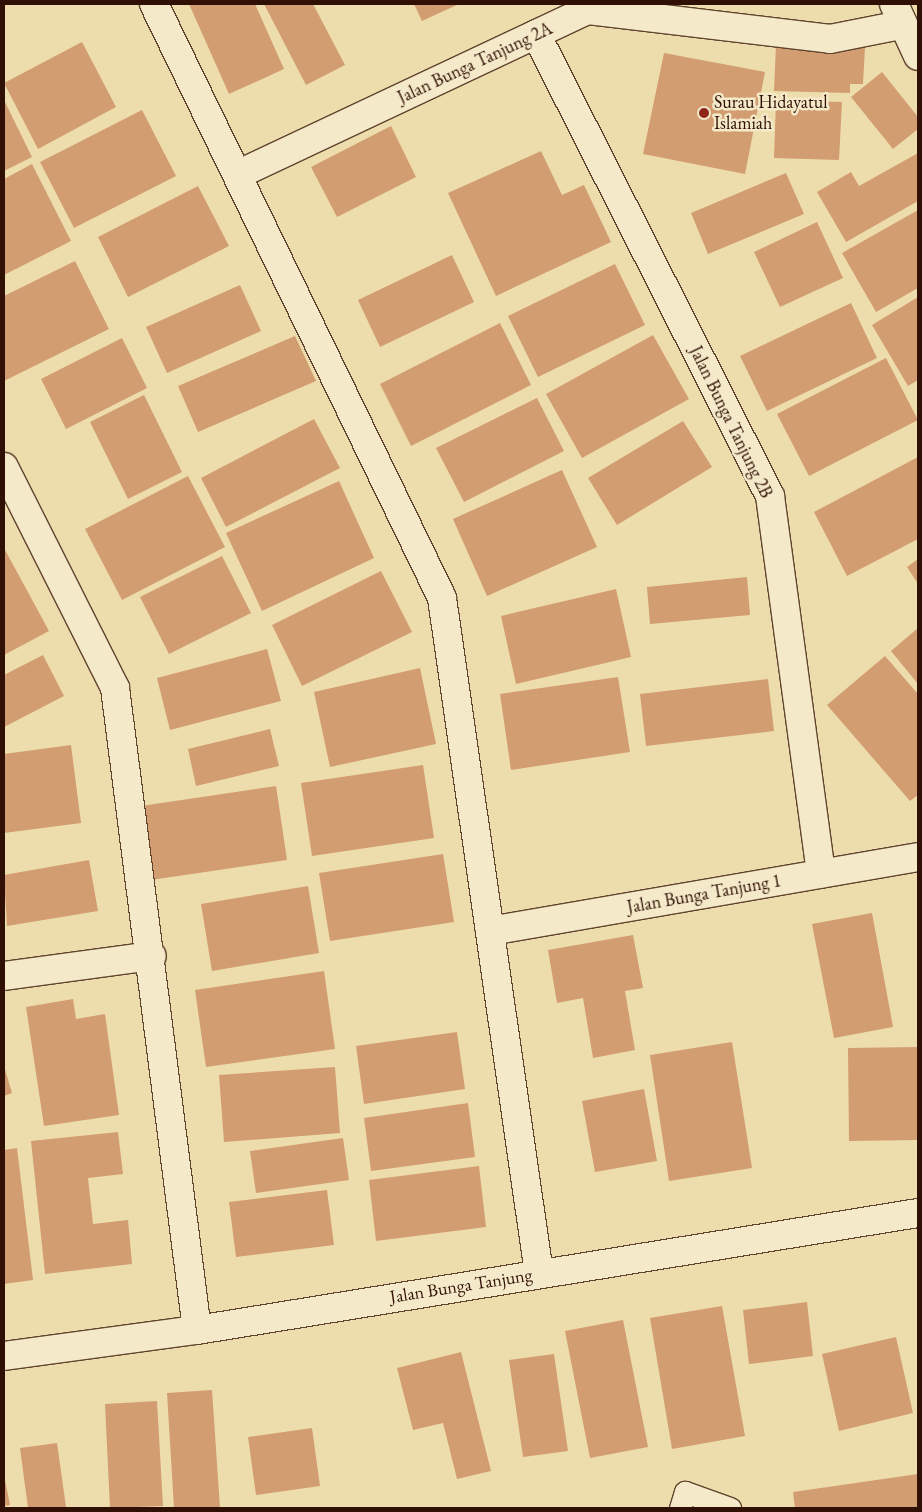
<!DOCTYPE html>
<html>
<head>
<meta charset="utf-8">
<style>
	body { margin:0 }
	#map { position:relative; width:922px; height:1512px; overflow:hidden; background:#eeddac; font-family:"EB Garamond",serif }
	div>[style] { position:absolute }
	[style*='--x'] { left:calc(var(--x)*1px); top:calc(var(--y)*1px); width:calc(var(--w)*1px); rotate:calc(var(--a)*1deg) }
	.building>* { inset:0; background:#d29d71 }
	.roads { filter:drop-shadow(1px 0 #60432e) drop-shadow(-1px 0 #60432e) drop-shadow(0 1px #60432e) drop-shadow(0 -1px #60432e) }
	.service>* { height:21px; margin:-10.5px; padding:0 10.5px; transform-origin:10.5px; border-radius:10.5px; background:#f4e9c9 }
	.minor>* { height:28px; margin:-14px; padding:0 14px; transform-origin:14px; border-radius:14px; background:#f4e9c9 }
	.dots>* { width:14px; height:14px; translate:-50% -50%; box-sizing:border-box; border:2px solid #f4e9c9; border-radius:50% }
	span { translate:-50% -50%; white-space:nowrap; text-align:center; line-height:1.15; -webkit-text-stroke:5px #f4e9c9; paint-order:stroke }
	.street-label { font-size:18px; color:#301004 }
	.poi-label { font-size:18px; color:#301004 }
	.left { translate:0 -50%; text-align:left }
	.frame { position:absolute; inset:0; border:5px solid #301004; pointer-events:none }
</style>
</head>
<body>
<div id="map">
	<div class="building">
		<i style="clip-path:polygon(189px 4px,255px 4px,284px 69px,229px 94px)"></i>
		<i style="clip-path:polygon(264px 4px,313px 4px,345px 65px,306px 85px)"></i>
		<i style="clip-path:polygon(414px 4px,459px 4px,422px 21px)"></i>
		<i style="clip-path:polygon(82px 42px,116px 107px,38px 149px,4px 83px)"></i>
		<i style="clip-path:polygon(776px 44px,865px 47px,863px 84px,850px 84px,850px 93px,774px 91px)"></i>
		<i style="clip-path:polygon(664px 53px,765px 72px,745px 174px,643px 154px)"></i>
		<i style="clip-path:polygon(882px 72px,918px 117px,918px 129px,893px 149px,851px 97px)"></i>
		<i style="clip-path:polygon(4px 100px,32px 157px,4px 171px)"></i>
		<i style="clip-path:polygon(776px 100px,842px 102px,839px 160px,774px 158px)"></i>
		<i style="clip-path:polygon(142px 110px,176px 176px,74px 228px,40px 162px)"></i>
		<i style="clip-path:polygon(391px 126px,416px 177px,337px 217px,311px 167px)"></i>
		<i style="clip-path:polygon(541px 151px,562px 195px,584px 185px,611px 242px,496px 296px,448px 193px)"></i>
		<i style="clip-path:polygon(918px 153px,918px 201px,846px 242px,817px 192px,851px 172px,859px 186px)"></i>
		<i style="clip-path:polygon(32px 164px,71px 241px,4px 275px,4px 179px)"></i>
		<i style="clip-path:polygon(786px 173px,804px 214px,708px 254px,691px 213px)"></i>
		<i style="clip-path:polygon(198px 186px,229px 246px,128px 297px,98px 237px)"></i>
		<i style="clip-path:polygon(918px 210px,918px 288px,876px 312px,842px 253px)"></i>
		<i style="clip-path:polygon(817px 222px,843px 278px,780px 307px,754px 252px)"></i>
		<i style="clip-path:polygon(452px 255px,474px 302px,380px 347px,358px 300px)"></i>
		<i style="clip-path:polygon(75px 261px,109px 329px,4px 381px,4px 296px)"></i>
		<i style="clip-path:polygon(615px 264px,645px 325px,538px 377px,508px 316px)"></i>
		<i style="clip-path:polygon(240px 285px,261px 331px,167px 373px,146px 327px)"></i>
		<i style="clip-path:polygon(918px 297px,918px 380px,908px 386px,872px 325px)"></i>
		<i style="clip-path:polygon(851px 303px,877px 358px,767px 411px,740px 356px)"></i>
		<i style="clip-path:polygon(500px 323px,531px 385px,411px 446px,380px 384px)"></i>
		<i style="clip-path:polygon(653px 335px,689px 399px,582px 458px,546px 394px)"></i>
		<i style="clip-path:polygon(295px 336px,316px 381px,198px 432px,178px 386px)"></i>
		<i style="clip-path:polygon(122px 338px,147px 388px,66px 429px,41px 379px)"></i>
		<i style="clip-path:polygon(886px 358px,918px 420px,809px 476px,777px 414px)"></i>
		<i style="clip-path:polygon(144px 395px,182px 472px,128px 499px,90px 422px)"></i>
		<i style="clip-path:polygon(537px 398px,564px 451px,464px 502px,436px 448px)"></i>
		<i style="clip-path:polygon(314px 419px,340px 468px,226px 527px,201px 478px)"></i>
		<i style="clip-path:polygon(683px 421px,712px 467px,617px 525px,588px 478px)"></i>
		<i style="clip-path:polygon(918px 457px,918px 539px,847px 576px,814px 512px)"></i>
		<i style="clip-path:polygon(562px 470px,597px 547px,487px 596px,453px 519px)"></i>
		<i style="clip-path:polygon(188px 476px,225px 547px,122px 600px,85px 529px)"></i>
		<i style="clip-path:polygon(339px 481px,374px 558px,262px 611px,226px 533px)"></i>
		<i style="clip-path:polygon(4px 548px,49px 631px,4px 655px)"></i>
		<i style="clip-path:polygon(222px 556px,251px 613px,169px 654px,140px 597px)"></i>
		<i style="clip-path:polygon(918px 559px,918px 584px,907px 567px)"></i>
		<i style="clip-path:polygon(381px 571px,412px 632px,302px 686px,272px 625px)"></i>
		<i style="clip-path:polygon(747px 577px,750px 615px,650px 624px,647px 587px)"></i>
		<i style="clip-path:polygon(616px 589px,631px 657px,516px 684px,501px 616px)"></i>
		<i style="clip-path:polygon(918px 628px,918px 684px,891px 651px)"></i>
		<i style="clip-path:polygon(267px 649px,281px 701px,170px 730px,157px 678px)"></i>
		<i style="clip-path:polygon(43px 655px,64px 696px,4px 727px,4px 675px)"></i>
		<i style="clip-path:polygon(885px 656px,918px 694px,918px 795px,910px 801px,827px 705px)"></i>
		<i style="clip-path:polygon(420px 668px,436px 744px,330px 767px,314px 692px)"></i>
		<i style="clip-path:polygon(618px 677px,630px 752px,511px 770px,500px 694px)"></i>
		<i style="clip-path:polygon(768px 679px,774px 731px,646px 746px,640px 694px)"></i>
		<i style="clip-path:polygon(270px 729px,279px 766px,196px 786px,188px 749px)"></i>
		<i style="clip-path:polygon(71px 745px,81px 823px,4px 833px,4px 754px)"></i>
		<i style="clip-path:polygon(423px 765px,434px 838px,312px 856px,301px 783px)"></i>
		<i style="clip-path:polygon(276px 786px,287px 860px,151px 880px,141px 806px)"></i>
		<i style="clip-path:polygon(443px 854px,454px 922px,330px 941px,319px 873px)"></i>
		<i style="clip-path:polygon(89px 860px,98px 911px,7px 926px,4px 875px)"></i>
		<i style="clip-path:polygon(308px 886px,319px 953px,212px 971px,201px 904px)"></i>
		<i style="clip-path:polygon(872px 913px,893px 1027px,834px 1038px,812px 924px)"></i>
		<i style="clip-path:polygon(633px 935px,643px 988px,625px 991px,635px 1050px,593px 1058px,583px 998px,557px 1003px,548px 950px)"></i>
		<i style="clip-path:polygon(324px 971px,335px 1049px,206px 1067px,195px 990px)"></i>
		<i style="clip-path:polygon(73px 999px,76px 1019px,105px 1014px,119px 1115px,44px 1126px,26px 1007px)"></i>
		<i style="clip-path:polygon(457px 1032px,465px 1089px,364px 1104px,356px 1046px)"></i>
		<i style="clip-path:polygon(732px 1042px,752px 1168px,669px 1181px,650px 1055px)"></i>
		<i style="clip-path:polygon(918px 1047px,918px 1140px,849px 1141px,848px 1048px)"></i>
		<i style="clip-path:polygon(4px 1066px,12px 1093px,4px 1096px)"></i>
		<i style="clip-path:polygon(335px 1067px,340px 1133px,224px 1142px,219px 1075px)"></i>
		<i style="clip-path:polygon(644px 1089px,657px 1161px,595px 1172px,582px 1101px)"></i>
		<i style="clip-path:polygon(468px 1103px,475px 1157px,371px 1171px,364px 1118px)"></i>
		<i style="clip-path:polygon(118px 1132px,123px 1174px,88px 1178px,93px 1224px,128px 1220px,132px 1264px,45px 1274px,31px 1141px)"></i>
		<i style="clip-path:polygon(343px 1138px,349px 1180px,256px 1193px,250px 1151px)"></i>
		<i style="clip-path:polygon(17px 1148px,33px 1280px,4px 1284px,4px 1150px)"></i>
		<i style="clip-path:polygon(479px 1166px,486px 1227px,376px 1241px,369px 1180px)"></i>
		<i style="clip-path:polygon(327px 1190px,334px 1245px,236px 1257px,229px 1202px)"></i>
		<i style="clip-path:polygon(807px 1302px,813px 1356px,749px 1364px,743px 1310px)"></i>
		<i style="clip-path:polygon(722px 1306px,745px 1436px,672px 1449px,650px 1318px)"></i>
		<i style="clip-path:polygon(623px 1320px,648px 1447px,590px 1458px,565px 1331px)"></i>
		<i style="clip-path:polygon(896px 1337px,913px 1413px,839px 1431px,822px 1354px)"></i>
		<i style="clip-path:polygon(461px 1352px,491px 1471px,457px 1479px,443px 1423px,413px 1430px,397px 1368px)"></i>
		<i style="clip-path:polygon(554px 1354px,568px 1451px,523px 1457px,509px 1360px)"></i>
		<i style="clip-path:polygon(212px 1390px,220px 1508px,174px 1508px,167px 1393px)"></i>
		<i style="clip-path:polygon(157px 1401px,163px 1506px,110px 1508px,105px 1404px)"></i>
		<i style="clip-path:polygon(312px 1428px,320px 1486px,256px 1495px,248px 1437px)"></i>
		<i style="clip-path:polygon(57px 1443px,66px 1507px,28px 1508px,20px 1448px)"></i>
		<i style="clip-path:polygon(918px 1474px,918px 1508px,795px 1508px,793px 1492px)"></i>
		<i style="clip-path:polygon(4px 1475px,10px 1505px,4px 1506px)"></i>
	</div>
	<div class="roads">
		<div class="service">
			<i style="--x:680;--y:1508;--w:17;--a:-73"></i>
			<i style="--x:685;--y:1492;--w:48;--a:19.6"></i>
		</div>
		<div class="minor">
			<i style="--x:154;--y:4;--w:660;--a:64.13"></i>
			<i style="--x:442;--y:598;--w:683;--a:81.83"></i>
			<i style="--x:894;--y:4;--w:57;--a:65.2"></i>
			<i style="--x:536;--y:34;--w:518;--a:63.14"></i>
			<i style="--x:770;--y:496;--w:381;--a:82.3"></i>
			<i style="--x:239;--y:174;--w:386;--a:-25.2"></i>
			<i style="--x:588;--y:10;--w:244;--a:6.8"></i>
			<i style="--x:830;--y:39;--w:72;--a:-11.2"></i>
			<i style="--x:4;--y:467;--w:247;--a:63.3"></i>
			<i style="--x:115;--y:688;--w:647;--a:82.72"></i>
			<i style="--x:490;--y:931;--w:434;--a:-9.8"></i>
			<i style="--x:4;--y:976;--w:149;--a:-7.7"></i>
			<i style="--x:4;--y:1356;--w:195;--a:-7.7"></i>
			<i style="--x:197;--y:1330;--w:730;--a:-9.22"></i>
		</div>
	</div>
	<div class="dots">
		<i style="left:704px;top:113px;background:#8f2418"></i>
	</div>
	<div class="street-label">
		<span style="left:475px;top:63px;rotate:-25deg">Jalan Bunga Tanjung 2A</span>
		<span style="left:731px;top:422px;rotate:64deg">Jalan Bunga Tanjung 2B</span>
		<span style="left:704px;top:894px;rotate:-10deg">Jalan Bunga Tanjung 1</span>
		<span style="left:461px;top:1286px;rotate:-9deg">Jalan Bunga Tanjung</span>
	</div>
	<div class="poi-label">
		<span class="left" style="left:714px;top:113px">Surau Hidayatul<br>Islamiah</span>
	</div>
	<div class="frame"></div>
</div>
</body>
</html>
